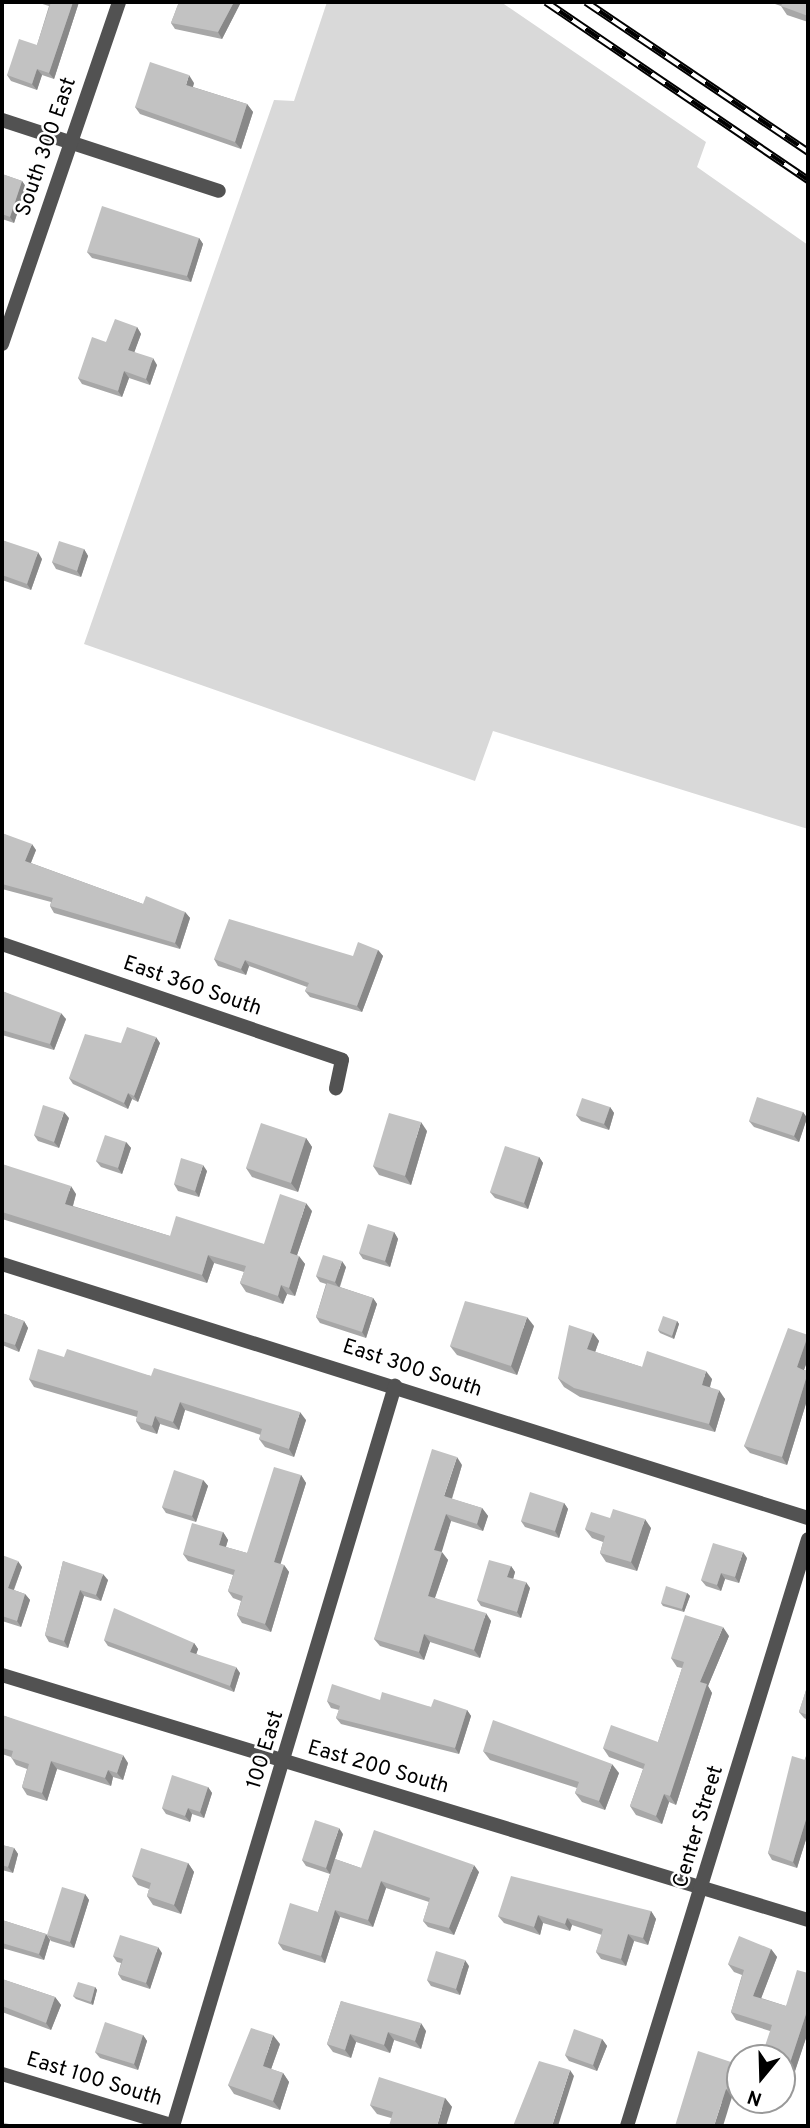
<!DOCTYPE html>
<html>
<head>
<meta charset="utf-8">
<style>
	body { margin:0 }
	#map { position:relative; width:810px; height:2128px; overflow:hidden; background:#fff; font-family:Overpass,sans-serif }
	div>[style] { position:absolute }
	[style*='--x'] { left:calc(var(--x)*1px); top:calc(var(--y)*1px); width:calc(var(--w)*1px); rotate:calc(var(--a)*1deg) }
	.green>* { inset:0; background:#d9d9d9 }
	.minor>* { height:14px; margin:-7px; padding:0 7px; transform-origin:7px; border-radius:7px; background:#525252 }
	.tertiary>* { height:14px; margin:-7px; padding:0 7px; transform-origin:7px; border-radius:7px; background:#525252 }
	.rail>* { height:8px; margin-top:-4px; transform-origin:0; background:repeating-linear-gradient(90deg,#fff 0 16px,#000 0 32px); box-sizing:border-box; border-block:2px solid #000 }
	.wall>* { inset:0; background:#a7a7a7 }
	.shaded-wall>* { inset:0; background:#888 }
	.building>* { inset:0; background:#c2c2c2 }
	span { translate:-50% -50%; white-space:nowrap; text-align:center; line-height:1.15; -webkit-text-stroke:5px #fff; paint-order:stroke }
	.street-label { font-size:21px; color:#000 }
	.frame { position:absolute; inset:0; border:4px solid #000; pointer-events:none }
	.north { position:absolute; left:726px; top:2044px; width:70px; height:70px; box-sizing:border-box; background:#fff; border:2px solid #999; border-radius:50%; rotate:199deg; font-size:19px; font-weight:700; line-height:28px; text-align:center; color:#000 }
	.north::after { content:''; display:block; margin:auto; width:24px; height:32px; background:#000; clip-path:polygon(50% 0,100% 100%,50% 72%,0 100%) }
</style>
</head>
<body>
<div id="map">
	<div class="green">
		<i style="clip-path:polygon(327px 2px,501px 2px,706px 142px,697px 167px,808px 245px,808px 829px,493px 731px,475px 781px,84px 644px,274px 100px,294px 101px)"></i>
	</div>
	<div class="minor">
		<i style="--x:2;--y:120;--w:228;--a:18.1"></i>
		<i style="--x:2;--y:344;--w:361;--a:-71.1"></i>
		<i style="--x:2;--y:944;--w:359;--a:18.8"></i>
		<i style="--x:342;--y:1060;--w:29;--a:102"></i>
		<i style="--x:2;--y:1264;--w:845;--a:17.49"></i>
		<i style="--x:2;--y:1675;--w:842;--a:16.91"></i>
		<i style="--x:2;--y:2074;--w:180;--a:16.8"></i>
		<i style="--x:173;--y:2126;--w:773;--a:-73.3"></i>
	</div>
	<div class="tertiary">
		<i style="--x:627;--y:2126;--w:614;--a:-72.86"></i>
	</div>
	<div class="rail">
		<i style="--x:546;--y:2;--w:317;--a:34.2"></i>
		<i style="--x:586;--y:2;--w:268;--a:34"></i>
	</div>
	<div class="wall">
		<i style="clip-path:polygon(36px 2px,79px 2px,54px 79px,42px 75px,37px 90px,11px 81px,7px 75px,37px 45px,49px 6px)"></i>
		<i style="clip-path:polygon(179px 2px,241px 2px,222px 39px,175px 29px,171px 23px)"></i>
		<i style="clip-path:polygon(769px 2px,808px 2px,808px 22px,787px 15px,781px 6px)"></i>
		<i style="clip-path:polygon(194px 83px,193px 87px,247px 104px,253px 112px,241px 149px,140px 114px,135px 107px)"></i>
		<i style="clip-path:polygon(2px 174px,22px 181px,26px 187px,14px 223px,2px 219px)"></i>
		<i style="clip-path:polygon(199px 238px,203px 244px,191px 282px,92px 258px,87px 252px)"></i>
		<i style="clip-path:polygon(137px 327px,141px 334px,134px 352px,157px 365px,150px 385px,129px 378px,122px 397px,82px 384px,78px 378px,106px 342px)"></i>
		<i style="clip-path:polygon(2px 540px,42px 559px,31px 590px,2px 580px)"></i>
		<i style="clip-path:polygon(84px 549px,88px 556px,81px 577px,56px 569px,52px 562px)"></i>
		<i style="clip-path:polygon(2px 833px,36px 850px,31px 863px,143px 904px,185px 912px,190px 918px,180px 949px,54px 913px,50px 906px,51px 902px,2px 889px)"></i>
		<i style="clip-path:polygon(378px 950px,383px 956px,362px 1012px,310px 997px,305px 991px,307px 987px,249px 966px,246px 975px,218px 966px,214px 959px,353px 956px)"></i>
		<i style="clip-path:polygon(2px 991px,66px 1019px,54px 1050px,2px 1035px)"></i>
		<i style="clip-path:polygon(121px 1043px,160px 1043px,138px 1102px,132px 1099px,128px 1109px,73px 1084px,69px 1078px)"></i>
		<i style="clip-path:polygon(610px 1107px,614px 1113px,609px 1130px,581px 1121px,576px 1115px)"></i>
		<i style="clip-path:polygon(803px 1112px,807px 1118px,799px 1142px,754px 1127px,749px 1121px)"></i>
		<i style="clip-path:polygon(69px 1118px,59px 1148px,38px 1141px,34px 1135px)"></i>
		<i style="clip-path:polygon(427px 1131px,411px 1185px,379px 1175px,373px 1166px)"></i>
		<i style="clip-path:polygon(306px 1138px,312px 1147px,298px 1192px,252px 1177px,246px 1168px)"></i>
		<i style="clip-path:polygon(126px 1142px,131px 1148px,122px 1174px,101px 1167px,96px 1161px)"></i>
		<i style="clip-path:polygon(539px 1157px,543px 1163px,528px 1209px,495px 1198px,490px 1192px)"></i>
		<i style="clip-path:polygon(2px 1164px,76px 1194px,73px 1206px,170px 1236px,264px 1244px,312px 1211px,297px 1255px,305px 1264px,295px 1296px,287px 1294px,283px 1304px,246px 1292px,240px 1283px,244px 1272px,214px 1263px,207px 1283px,2px 1219px)"></i>
		<i style="clip-path:polygon(207px 1171px,199px 1197px,178px 1191px,174px 1184px)"></i>
		<i style="clip-path:polygon(394px 1232px,398px 1239px,390px 1267px,363px 1259px,359px 1253px)"></i>
		<i style="clip-path:polygon(346px 1267px,340px 1287px,373px 1298px,377px 1304px,366px 1338px,320px 1323px,316px 1317px,326px 1284px,320px 1282px,316px 1276px)"></i>
		<i style="clip-path:polygon(2px 1313px,24px 1321px,28px 1328px,19px 1352px,2px 1345px)"></i>
		<i style="clip-path:polygon(677px 1321px,679px 1324px,674px 1339px,660px 1333px,658px 1330px)"></i>
		<i style="clip-path:polygon(534px 1326px,517px 1375px,457px 1355px,450px 1346px)"></i>
		<i style="clip-path:polygon(593px 1333px,599px 1341px,595px 1352px,642px 1367px,712px 1379px,710px 1387px,725px 1399px,715px 1432px,580px 1397px,564px 1387px,558px 1378px)"></i>
		<i style="clip-path:polygon(808px 1335px,808px 1359px,804px 1370px,808px 1371px,808px 1397px,787px 1465px,750px 1453px,744px 1446px)"></i>
		<i style="clip-path:polygon(64px 1357px,151px 1376px,306px 1420px,294px 1457px,265px 1447px,259px 1439px,261px 1435px,185px 1410px,179px 1430px,160px 1424px,157px 1434px,141px 1429px,136px 1421px,137px 1417px,34px 1387px,29px 1379px)"></i>
		<i style="clip-path:polygon(462px 1465px,452px 1499px,482px 1508px,488px 1516px,483px 1531px,451px 1521px,441px 1552px,448px 1560px,435px 1598px,491px 1621px,480px 1658px,430px 1642px,424px 1660px,380px 1646px,374px 1639px)"></i>
		<i style="clip-path:polygon(301px 1475px,306px 1483px,280px 1564px,284px 1565px,289px 1572px,271px 1632px,242px 1623px,237px 1615px,241px 1601px,233px 1598px,228px 1591px,233px 1575px,188px 1561px,183px 1554px,223px 1532px,228px 1540px,226px 1547px,247px 1553px)"></i>
		<i style="clip-path:polygon(203px 1480px,208px 1486px,196px 1522px,166px 1513px,162px 1507px)"></i>
		<i style="clip-path:polygon(564px 1503px,568px 1509px,559px 1538px,525px 1527px,521px 1521px)"></i>
		<i style="clip-path:polygon(610px 1518px,651px 1528px,637px 1571px,606px 1562px,600px 1553px,603px 1542px,592px 1538px,585px 1529px)"></i>
		<i style="clip-path:polygon(2px 1555px,22px 1567px,14px 1590px,25px 1594px,30px 1600px,21px 1627px,2px 1621px)"></i>
		<i style="clip-path:polygon(747px 1558px,739px 1583px,725px 1579px,721px 1591px,706px 1586px,701px 1580px)"></i>
		<i style="clip-path:polygon(63px 1561px,108px 1580px,101px 1601px,84px 1596px,68px 1648px,49px 1642px,45px 1635px)"></i>
		<i style="clip-path:polygon(511px 1566px,515px 1572px,513px 1579px,530px 1588px,521px 1618px,481px 1606px,477px 1600px)"></i>
		<i style="clip-path:polygon(687px 1593px,690px 1596px,684px 1612px,663px 1606px,661px 1603px)"></i>
		<i style="clip-path:polygon(729px 1636px,708px 1686px,712px 1693px,676px 1805px,669px 1802px,662px 1824px,636px 1815px,630px 1806px,643px 1769px,609px 1757px,603px 1748px,658px 1742px,682px 1668px,677px 1667px,671px 1658px)"></i>
		<i style="clip-path:polygon(104px 1640px,194px 1643px,198px 1649px,196px 1654px,240px 1673px,234px 1692px,108px 1646px)"></i>
		<i style="clip-path:polygon(808px 1684px,808px 1720px,804px 1718px,799px 1712px)"></i>
		<i style="clip-path:polygon(380px 1700px,431px 1707px,467px 1710px,471px 1716px,459px 1754px,341px 1724px,336px 1718px,339px 1710px,331px 1708px,327px 1701px)"></i>
		<i style="clip-path:polygon(2px 1715px,128px 1763px,123px 1780px,113px 1777px,111px 1786px,57px 1769px,47px 1801px,27px 1795px,22px 1787px,27px 1769px,16px 1765px,11px 1757px,2px 1754px)"></i>
		<i style="clip-path:polygon(483px 1751px,619px 1773px,605px 1810px,582px 1802px,575px 1793px,577px 1788px,490px 1760px)"></i>
		<i style="clip-path:polygon(808px 1751px,808px 1833px,797px 1868px,772px 1860px,768px 1853px)"></i>
		<i style="clip-path:polygon(208px 1787px,212px 1793px,204px 1818px,192px 1814px,190px 1822px,166px 1814px,162px 1808px)"></i>
		<i style="clip-path:polygon(343px 1834px,335px 1859px,361px 1868px,479px 1872px,454px 1935px,428px 1927px,423px 1921px,429px 1902px,386px 1888px,373px 1927px,340px 1917px,325px 1963px,283px 1950px,278px 1943px,318px 1912px,330px 1874px,306px 1866px,302px 1860px)"></i>
		<i style="clip-path:polygon(2px 1845px,14px 1848px,18px 1854px,13px 1873px,2px 1870px)"></i>
		<i style="clip-path:polygon(188px 1863px,194px 1872px,181px 1914px,153px 1905px,147px 1896px,149px 1889px,138px 1885px,132px 1876px)"></i>
		<i style="clip-path:polygon(85px 1894px,89px 1900px,74px 1948px,51px 1941px,47px 1935px)"></i>
		<i style="clip-path:polygon(651px 1911px,656px 1919px,648px 1945px,634px 1941px,626px 1966px,601px 1959px,596px 1952px,602px 1935px,572px 1925px,570px 1931px,543px 1923px,540px 1935px,504px 1923px,498px 1916px)"></i>
		<i style="clip-path:polygon(2px 1920px,46px 1934px,50px 1940px,44px 1960px,2px 1948px)"></i>
		<i style="clip-path:polygon(771px 1949px,777px 1957px,761px 1998px,786px 2006px,808px 1973px,808px 2032px,792px 2080px,782px 2077px,782px 2058px,770px 2031px,736px 2020px,731px 2012px,742px 1975px,734px 1972px,728px 1964px)"></i>
		<i style="clip-path:polygon(162px 1953px,150px 1989px,122px 1980px,118px 1974px,121px 1963px,117px 1962px,113px 1956px)"></i>
		<i style="clip-path:polygon(469px 1966px,460px 1995px,431px 1986px,427px 1980px)"></i>
		<i style="clip-path:polygon(2px 1979px,55px 1997px,61px 2005px,51px 2030px,2px 2012px)"></i>
		<i style="clip-path:polygon(95px 1987px,97px 1990px,93px 2005px,76px 1999px,73px 1996px)"></i>
		<i style="clip-path:polygon(341px 2001px,426px 2031px,421px 2049px,394px 2040px,390px 2053px,356px 2042px,351px 2058px,333px 2052px,327px 2044px)"></i>
		<i style="clip-path:polygon(143px 2035px,147px 2041px,138px 2070px,100px 2058px,95px 2052px)"></i>
		<i style="clip-path:polygon(602px 2039px,607px 2046px,597px 2071px,569px 2061px,565px 2055px)"></i>
		<i style="clip-path:polygon(280px 2044px,271px 2069px,283px 2073px,289px 2082px,280px 2110px,234px 2094px,228px 2085px)"></i>
		<i style="clip-path:polygon(740px 2065px,740px 2100px,732px 2097px,675px 2126px)"></i>
		<i style="clip-path:polygon(445px 2098px,452px 2107px,391px 2118px,377px 2114px,370px 2105px)"></i>
	</div>
	<div class="shaded-wall">
		<i style="clip-path:polygon(73px 2px,79px 2px,54px 79px,49px 73px)"></i>
		<i style="clip-path:polygon(234px 2px,241px 2px,222px 39px,218px 32px)"></i>
		<i style="clip-path:polygon(37px 69px,42px 75px,37px 90px,32px 84px)"></i>
		<i style="clip-path:polygon(189px 75px,194px 83px,191px 92px,186px 85px)"></i>
		<i style="clip-path:polygon(247px 104px,253px 112px,241px 149px,235px 142px)"></i>
		<i style="clip-path:polygon(22px 181px,26px 187px,14px 223px,10px 217px)"></i>
		<i style="clip-path:polygon(199px 238px,203px 244px,191px 282px,187px 276px)"></i>
		<i style="clip-path:polygon(137px 327px,141px 334px,133px 356px,128px 350px)"></i>
		<i style="clip-path:polygon(153px 358px,157px 365px,150px 385px,146px 379px)"></i>
		<i style="clip-path:polygon(124px 371px,129px 378px,122px 397px,118px 391px)"></i>
		<i style="clip-path:polygon(84px 549px,88px 556px,81px 577px,77px 571px)"></i>
		<i style="clip-path:polygon(38px 552px,42px 559px,31px 590px,27px 584px)"></i>
		<i style="clip-path:polygon(32px 844px,36px 850px,29px 867px,25px 861px)"></i>
		<i style="clip-path:polygon(185px 912px,190px 918px,180px 949px,175px 943px)"></i>
		<i style="clip-path:polygon(378px 950px,383px 956px,362px 1012px,357px 1006px)"></i>
		<i style="clip-path:polygon(245px 960px,249px 966px,246px 975px,241px 969px)"></i>
		<i style="clip-path:polygon(61px 1013px,66px 1019px,54px 1050px,50px 1044px)"></i>
		<i style="clip-path:polygon(156px 1037px,160px 1043px,138px 1102px,134px 1096px)"></i>
		<i style="clip-path:polygon(128px 1093px,132px 1099px,128px 1109px,124px 1103px)"></i>
		<i style="clip-path:polygon(610px 1107px,614px 1113px,609px 1130px,604px 1124px)"></i>
		<i style="clip-path:polygon(64px 1112px,69px 1118px,59px 1148px,54px 1142px)"></i>
		<i style="clip-path:polygon(803px 1112px,807px 1118px,799px 1142px,794px 1136px)"></i>
		<i style="clip-path:polygon(421px 1122px,427px 1131px,411px 1185px,405px 1176px)"></i>
		<i style="clip-path:polygon(306px 1138px,312px 1147px,298px 1192px,291px 1183px)"></i>
		<i style="clip-path:polygon(126px 1142px,131px 1148px,122px 1174px,118px 1168px)"></i>
		<i style="clip-path:polygon(539px 1157px,543px 1163px,528px 1209px,524px 1203px)"></i>
		<i style="clip-path:polygon(203px 1165px,207px 1171px,199px 1197px,195px 1191px)"></i>
		<i style="clip-path:polygon(71px 1186px,76px 1194px,71px 1212px,65px 1204px)"></i>
		<i style="clip-path:polygon(306px 1203px,312px 1211px,295px 1261px,290px 1253px)"></i>
		<i style="clip-path:polygon(394px 1232px,398px 1239px,390px 1267px,385px 1261px)"></i>
		<i style="clip-path:polygon(208px 1255px,214px 1263px,207px 1283px,202px 1275px)"></i>
		<i style="clip-path:polygon(299px 1256px,305px 1264px,295px 1296px,289px 1288px)"></i>
		<i style="clip-path:polygon(342px 1261px,346px 1267px,339px 1288px,335px 1282px)"></i>
		<i style="clip-path:polygon(281px 1285px,287px 1294px,283px 1304px,278px 1296px)"></i>
		<i style="clip-path:polygon(373px 1298px,377px 1304px,366px 1338px,362px 1332px)"></i>
		<i style="clip-path:polygon(527px 1317px,534px 1326px,517px 1375px,511px 1366px)"></i>
		<i style="clip-path:polygon(24px 1321px,28px 1328px,19px 1352px,15px 1345px)"></i>
		<i style="clip-path:polygon(677px 1321px,679px 1324px,674px 1339px,672px 1336px)"></i>
		<i style="clip-path:polygon(593px 1333px,599px 1341px,593px 1358px,587px 1349px)"></i>
		<i style="clip-path:polygon(808px 1336px,808px 1359px,802px 1375px,797px 1367px)"></i>
		<i style="clip-path:polygon(706px 1371px,712px 1379px,708px 1393px,702px 1385px)"></i>
		<i style="clip-path:polygon(808px 1372px,808px 1397px,787px 1465px,782px 1457px)"></i>
		<i style="clip-path:polygon(719px 1390px,725px 1399px,715px 1432px,709px 1424px)"></i>
		<i style="clip-path:polygon(180px 1402px,185px 1410px,179px 1430px,173px 1422px)"></i>
		<i style="clip-path:polygon(300px 1412px,306px 1420px,294px 1457px,289px 1449px)"></i>
		<i style="clip-path:polygon(155px 1416px,160px 1424px,157px 1434px,152px 1426px)"></i>
		<i style="clip-path:polygon(457px 1457px,462px 1465px,450px 1504px,444px 1496px)"></i>
		<i style="clip-path:polygon(301px 1475px,306px 1483px,279px 1569px,274px 1562px)"></i>
		<i style="clip-path:polygon(203px 1480px,208px 1486px,196px 1522px,192px 1516px)"></i>
		<i style="clip-path:polygon(564px 1503px,568px 1509px,559px 1538px,555px 1531px)"></i>
		<i style="clip-path:polygon(482px 1508px,488px 1516px,483px 1531px,477px 1524px)"></i>
		<i style="clip-path:polygon(446px 1514px,451px 1521px,440px 1558px,434px 1550px)"></i>
		<i style="clip-path:polygon(645px 1519px,651px 1528px,637px 1571px,631px 1562px)"></i>
		<i style="clip-path:polygon(223px 1532px,228px 1540px,224px 1552px,219px 1545px)"></i>
		<i style="clip-path:polygon(442px 1552px,448px 1560px,433px 1603px,428px 1596px)"></i>
		<i style="clip-path:polygon(743px 1552px,747px 1558px,739px 1583px,735px 1577px)"></i>
		<i style="clip-path:polygon(18px 1561px,22px 1567px,12px 1594px,8px 1588px)"></i>
		<i style="clip-path:polygon(284px 1565px,289px 1572px,271px 1632px,265px 1624px)"></i>
		<i style="clip-path:polygon(511px 1566px,515px 1572px,512px 1583px,507px 1577px)"></i>
		<i style="clip-path:polygon(721px 1573px,725px 1579px,721px 1591px,717px 1585px)"></i>
		<i style="clip-path:polygon(103px 1574px,108px 1580px,101px 1601px,96px 1595px)"></i>
		<i style="clip-path:polygon(526px 1582px,530px 1588px,521px 1618px,517px 1612px)"></i>
		<i style="clip-path:polygon(80px 1590px,84px 1596px,68px 1648px,64px 1641px)"></i>
		<i style="clip-path:polygon(687px 1593px,690px 1596px,684px 1612px,682px 1609px)"></i>
		<i style="clip-path:polygon(25px 1594px,30px 1600px,21px 1627px,17px 1621px)"></i>
		<i style="clip-path:polygon(486px 1613px,491px 1621px,480px 1658px,474px 1650px)"></i>
		<i style="clip-path:polygon(723px 1627px,729px 1636px,708px 1686px,712px 1693px,676px 1805px,670px 1796px,700px 1682px)"></i>
		<i style="clip-path:polygon(424px 1634px,430px 1642px,424px 1660px,419px 1652px)"></i>
		<i style="clip-path:polygon(194px 1643px,198px 1649px,195px 1658px,190px 1652px)"></i>
		<i style="clip-path:polygon(236px 1667px,240px 1673px,234px 1692px,230px 1686px)"></i>
		<i style="clip-path:polygon(467px 1710px,471px 1716px,459px 1754px,455px 1748px)"></i>
		<i style="clip-path:polygon(123px 1755px,128px 1763px,123px 1780px,117px 1773px)"></i>
		<i style="clip-path:polygon(51px 1761px,57px 1769px,47px 1801px,42px 1793px)"></i>
		<i style="clip-path:polygon(612px 1764px,619px 1773px,605px 1810px,599px 1801px)"></i>
		<i style="clip-path:polygon(108px 1770px,113px 1777px,111px 1786px,105px 1778px)"></i>
		<i style="clip-path:polygon(208px 1787px,212px 1793px,204px 1818px,200px 1812px)"></i>
		<i style="clip-path:polygon(664px 1794px,669px 1802px,662px 1824px,656px 1816px)"></i>
		<i style="clip-path:polygon(188px 1808px,192px 1814px,190px 1822px,185px 1816px)"></i>
		<i style="clip-path:polygon(808px 1813px,808px 1833px,797px 1868px,793px 1862px)"></i>
		<i style="clip-path:polygon(339px 1828px,343px 1834px,330px 1874px,326px 1868px)"></i>
		<i style="clip-path:polygon(14px 1848px,18px 1854px,13px 1873px,8px 1867px)"></i>
		<i style="clip-path:polygon(188px 1863px,194px 1872px,181px 1914px,174px 1905px)"></i>
		<i style="clip-path:polygon(474px 1865px,479px 1872px,454px 1935px,449px 1928px)"></i>
		<i style="clip-path:polygon(381px 1881px,386px 1888px,373px 1927px,368px 1920px)"></i>
		<i style="clip-path:polygon(85px 1894px,89px 1900px,74px 1948px,70px 1942px)"></i>
		<i style="clip-path:polygon(335px 1910px,340px 1917px,325px 1963px,321px 1956px)"></i>
		<i style="clip-path:polygon(651px 1911px,656px 1919px,648px 1945px,643px 1938px)"></i>
		<i style="clip-path:polygon(538px 1915px,543px 1923px,540px 1935px,534px 1927px)"></i>
		<i style="clip-path:polygon(567px 1918px,572px 1925px,570px 1931px,565px 1924px)"></i>
		<i style="clip-path:polygon(46px 1934px,50px 1940px,44px 1960px,39px 1954px)"></i>
		<i style="clip-path:polygon(628px 1934px,634px 1941px,626px 1966px,621px 1959px)"></i>
		<i style="clip-path:polygon(158px 1947px,162px 1953px,150px 1989px,146px 1983px)"></i>
		<i style="clip-path:polygon(771px 1949px,777px 1957px,759px 2004px,753px 1996px)"></i>
		<i style="clip-path:polygon(465px 1960px,469px 1966px,460px 1995px,456px 1989px)"></i>
		<i style="clip-path:polygon(95px 1987px,97px 1990px,93px 2005px,91px 2002px)"></i>
		<i style="clip-path:polygon(55px 1997px,61px 2005px,51px 2030px,46px 2023px)"></i>
		<i style="clip-path:polygon(807px 2011px,808px 2013px,808px 2032px,792px 2080px,787px 2072px)"></i>
		<i style="clip-path:polygon(421px 2023px,426px 2031px,421px 2049px,415px 2041px)"></i>
		<i style="clip-path:polygon(388px 2032px,394px 2040px,390px 2053px,384px 2045px)"></i>
		<i style="clip-path:polygon(350px 2034px,356px 2042px,351px 2058px,345px 2050px)"></i>
		<i style="clip-path:polygon(143px 2035px,147px 2041px,138px 2070px,134px 2064px)"></i>
		<i style="clip-path:polygon(273px 2035px,280px 2044px,269px 2075px,263px 2066px)"></i>
		<i style="clip-path:polygon(602px 2039px,607px 2046px,597px 2071px,593px 2065px)"></i>
		<i style="clip-path:polygon(570px 2070px,574px 2076px,558px 2126px,552px 2126px)"></i>
		<i style="clip-path:polygon(283px 2073px,289px 2082px,280px 2110px,273px 2101px)"></i>
		<i style="clip-path:polygon(726px 2089px,732px 2097px,723px 2126px,714px 2126px)"></i>
		<i style="clip-path:polygon(445px 2098px,452px 2107px,446px 2126px,437px 2126px)"></i>
	</div>
	<div class="building">
		<i style="clip-path:polygon(51px 2px,73px 2px,49px 73px,37px 69px,32px 84px,7px 75px,19px 39px,37px 45px)"></i>
		<i style="clip-path:polygon(179px 2px,234px 2px,218px 32px,171px 23px)"></i>
		<i style="clip-path:polygon(783px 2px,808px 2px,808px 16px,781px 6px)"></i>
		<i style="clip-path:polygon(150px 62px,189px 75px,186px 85px,247px 104px,235px 142px,135px 107px)"></i>
		<i style="clip-path:polygon(2px 174px,22px 181px,10px 217px,2px 214px)"></i>
		<i style="clip-path:polygon(102px 206px,199px 238px,187px 276px,87px 252px)"></i>
		<i style="clip-path:polygon(115px 319px,137px 327px,128px 350px,153px 358px,146px 379px,124px 371px,118px 391px,78px 378px,92px 337px,106px 342px)"></i>
		<i style="clip-path:polygon(2px 540px,38px 552px,27px 584px,2px 575px)"></i>
		<i style="clip-path:polygon(59px 541px,84px 549px,77px 571px,52px 562px)"></i>
		<i style="clip-path:polygon(2px 833px,32px 844px,25px 861px,143px 904px,146px 896px,185px 912px,175px 943px,50px 906px,53px 898px,2px 884px)"></i>
		<i style="clip-path:polygon(229px 919px,353px 956px,358px 942px,378px 950px,357px 1006px,305px 991px,309px 983px,245px 960px,241px 969px,214px 959px)"></i>
		<i style="clip-path:polygon(2px 991px,61px 1013px,50px 1044px,2px 1030px)"></i>
		<i style="clip-path:polygon(127px 1027px,156px 1037px,134px 1096px,128px 1093px,124px 1103px,69px 1078px,85px 1034px,121px 1043px)"></i>
		<i style="clip-path:polygon(757px 1097px,803px 1112px,794px 1136px,749px 1121px)"></i>
		<i style="clip-path:polygon(582px 1098px,610px 1107px,604px 1124px,576px 1115px)"></i>
		<i style="clip-path:polygon(43px 1105px,64px 1112px,54px 1142px,34px 1135px)"></i>
		<i style="clip-path:polygon(389px 1113px,421px 1122px,405px 1176px,373px 1166px)"></i>
		<i style="clip-path:polygon(261px 1123px,306px 1138px,291px 1183px,246px 1168px)"></i>
		<i style="clip-path:polygon(105px 1135px,126px 1142px,118px 1168px,96px 1161px)"></i>
		<i style="clip-path:polygon(505px 1146px,539px 1157px,524px 1203px,490px 1192px)"></i>
		<i style="clip-path:polygon(181px 1158px,203px 1165px,195px 1191px,174px 1184px)"></i>
		<i style="clip-path:polygon(2px 1164px,71px 1186px,65px 1204px,170px 1236px,176px 1216px,264px 1244px,280px 1194px,306px 1203px,290px 1253px,299px 1256px,289px 1288px,281px 1285px,278px 1296px,240px 1283px,246px 1266px,208px 1255px,202px 1275px,2px 1212px)"></i>
		<i style="clip-path:polygon(368px 1224px,394px 1232px,385px 1261px,359px 1253px)"></i>
		<i style="clip-path:polygon(323px 1255px,342px 1261px,335px 1282px,316px 1276px)"></i>
		<i style="clip-path:polygon(327px 1283px,373px 1298px,362px 1332px,316px 1317px)"></i>
		<i style="clip-path:polygon(465px 1301px,527px 1317px,511px 1366px,450px 1346px)"></i>
		<i style="clip-path:polygon(2px 1313px,24px 1321px,15px 1345px,2px 1341px)"></i>
		<i style="clip-path:polygon(663px 1316px,677px 1321px,672px 1336px,658px 1330px)"></i>
		<i style="clip-path:polygon(569px 1325px,593px 1333px,587px 1349px,642px 1367px,647px 1351px,706px 1371px,702px 1385px,719px 1390px,709px 1424px,574px 1388px,558px 1378px)"></i>
		<i style="clip-path:polygon(788px 1328px,808px 1335px,797px 1367px,808px 1372px,782px 1457px,744px 1446px)"></i>
		<i style="clip-path:polygon(38px 1349px,64px 1357px,67px 1349px,151px 1376px,154px 1368px,300px 1412px,289px 1449px,259px 1439px,262px 1429px,180px 1402px,173px 1422px,155px 1416px,152px 1426px,136px 1421px,138px 1411px,29px 1379px)"></i>
		<i style="clip-path:polygon(432px 1449px,457px 1457px,444px 1496px,482px 1508px,477px 1524px,446px 1514px,434px 1550px,442px 1552px,428px 1596px,486px 1613px,474px 1650px,424px 1634px,419px 1652px,374px 1639px)"></i>
		<i style="clip-path:polygon(274px 1467px,301px 1475px,274px 1562px,284px 1565px,265px 1624px,237px 1615px,243px 1596px,228px 1591px,235px 1570px,183px 1554px,192px 1523px,223px 1532px,219px 1545px,247px 1553px)"></i>
		<i style="clip-path:polygon(174px 1470px,203px 1480px,192px 1516px,162px 1507px)"></i>
		<i style="clip-path:polygon(530px 1492px,564px 1503px,555px 1531px,521px 1521px)"></i>
		<i style="clip-path:polygon(613px 1509px,645px 1519px,631px 1562px,600px 1553px,605px 1536px,585px 1529px,591px 1512px,610px 1518px)"></i>
		<i style="clip-path:polygon(713px 1543px,743px 1552px,735px 1577px,721px 1573px,717px 1585px,701px 1580px)"></i>
		<i style="clip-path:polygon(2px 1555px,18px 1561px,8px 1588px,25px 1594px,17px 1621px,2px 1616px)"></i>
		<i style="clip-path:polygon(489px 1560px,511px 1566px,507px 1577px,526px 1582px,517px 1612px,477px 1600px)"></i>
		<i style="clip-path:polygon(63px 1561px,103px 1574px,96px 1595px,80px 1590px,64px 1641px,45px 1635px)"></i>
		<i style="clip-path:polygon(666px 1586px,687px 1593px,682px 1609px,661px 1603px)"></i>
		<i style="clip-path:polygon(114px 1608px,194px 1643px,190px 1652px,236px 1667px,230px 1686px,104px 1640px)"></i>
		<i style="clip-path:polygon(685px 1615px,723px 1627px,700px 1682px,707px 1684px,670px 1796px,664px 1794px,656px 1816px,630px 1806px,645px 1764px,603px 1748px,611px 1725px,658px 1742px,684px 1662px,671px 1658px)"></i>
		<i style="clip-path:polygon(332px 1684px,380px 1700px,382px 1692px,431px 1707px,434px 1699px,467px 1710px,455px 1748px,336px 1718px,340px 1706px,327px 1701px)"></i>
		<i style="clip-path:polygon(808px 1684px,808px 1715px,799px 1712px)"></i>
		<i style="clip-path:polygon(2px 1715px,123px 1755px,117px 1773px,108px 1770px,105px 1778px,51px 1761px,42px 1793px,22px 1787px,29px 1764px,11px 1758px,13px 1751px,2px 1748px)"></i>
		<i style="clip-path:polygon(493px 1720px,612px 1764px,599px 1801px,575px 1793px,579px 1782px,483px 1751px)"></i>
		<i style="clip-path:polygon(808px 1751px,808px 1813px,793px 1862px,768px 1853px,792px 1756px,805px 1760px)"></i>
		<i style="clip-path:polygon(172px 1775px,208px 1787px,200px 1812px,188px 1808px,185px 1816px,162px 1808px)"></i>
		<i style="clip-path:polygon(315px 1820px,339px 1828px,326px 1868px,302px 1860px)"></i>
		<i style="clip-path:polygon(374px 1830px,474px 1865px,449px 1928px,423px 1921px,430px 1898px,381px 1881px,368px 1920px,335px 1910px,321px 1956px,278px 1943px,290px 1903px,318px 1912px,335px 1859px,361px 1868px)"></i>
		<i style="clip-path:polygon(2px 1845px,14px 1848px,8px 1867px,2px 1865px)"></i>
		<i style="clip-path:polygon(141px 1848px,188px 1863px,174px 1905px,147px 1896px,151px 1883px,132px 1876px)"></i>
		<i style="clip-path:polygon(511px 1876px,651px 1911px,643px 1938px,628px 1934px,621px 1959px,596px 1952px,603px 1929px,567px 1918px,565px 1924px,538px 1915px,534px 1927px,498px 1916px)"></i>
		<i style="clip-path:polygon(62px 1887px,85px 1894px,70px 1942px,47px 1935px)"></i>
		<i style="clip-path:polygon(2px 1920px,46px 1934px,39px 1954px,2px 1943px)"></i>
		<i style="clip-path:polygon(120px 1935px,158px 1947px,146px 1983px,118px 1974px,123px 1959px,113px 1956px)"></i>
		<i style="clip-path:polygon(739px 1936px,771px 1949px,753px 1996px,786px 2006px,797px 1970px,808px 1973px,808px 2012px,807px 2011px,787px 2072px,782px 2070px,782px 2058px,761px 2058px,772px 2025px,731px 2012px,744px 1970px,728px 1964px)"></i>
		<i style="clip-path:polygon(436px 1951px,465px 1960px,456px 1989px,427px 1980px)"></i>
		<i style="clip-path:polygon(2px 1979px,55px 1997px,46px 2023px,2px 2006px)"></i>
		<i style="clip-path:polygon(78px 1982px,95px 1987px,91px 2002px,73px 1996px)"></i>
		<i style="clip-path:polygon(341px 2001px,421px 2023px,415px 2041px,388px 2032px,384px 2045px,350px 2034px,345px 2050px,327px 2044px)"></i>
		<i style="clip-path:polygon(105px 2022px,143px 2035px,134px 2064px,95px 2052px)"></i>
		<i style="clip-path:polygon(251px 2028px,273px 2035px,263px 2066px,283px 2073px,273px 2101px,228px 2085px)"></i>
		<i style="clip-path:polygon(574px 2029px,602px 2039px,593px 2065px,565px 2055px)"></i>
		<i style="clip-path:polygon(698px 2051px,740px 2065px,740px 2093px,726px 2089px,714px 2126px,675px 2126px)"></i>
		<i style="clip-path:polygon(539px 2061px,570px 2070px,552px 2126px,513px 2126px)"></i>
		<i style="clip-path:polygon(379px 2077px,445px 2098px,437px 2126px,389px 2126px,393px 2112px,370px 2105px)"></i>
		<i style="clip-path:polygon(2px 2122px,16px 2126px,2px 2126px)"></i>
	</div>
	<div class="street-label">
		<span style="left:47px;top:147px;rotate:-71deg">South 300 East</span>
		<span style="left:192px;top:987px;rotate:19deg">East 360 South</span>
		<span style="left:412px;top:1369px;rotate:18deg">East 300 South</span>
		<span style="left:266px;top:1750px;rotate:-73deg">100 East</span>
		<span style="left:378px;top:1768px;rotate:16deg">East 200 South</span>
		<span style="left:699px;top:1827px;rotate:-73deg">Center Street</span>
		<span style="left:94px;top:2080px;rotate:17deg">East 100 South</span>
	</div>
	<div class="frame"></div>
	<div class="north">N</div>
</div>
</body>
</html>
